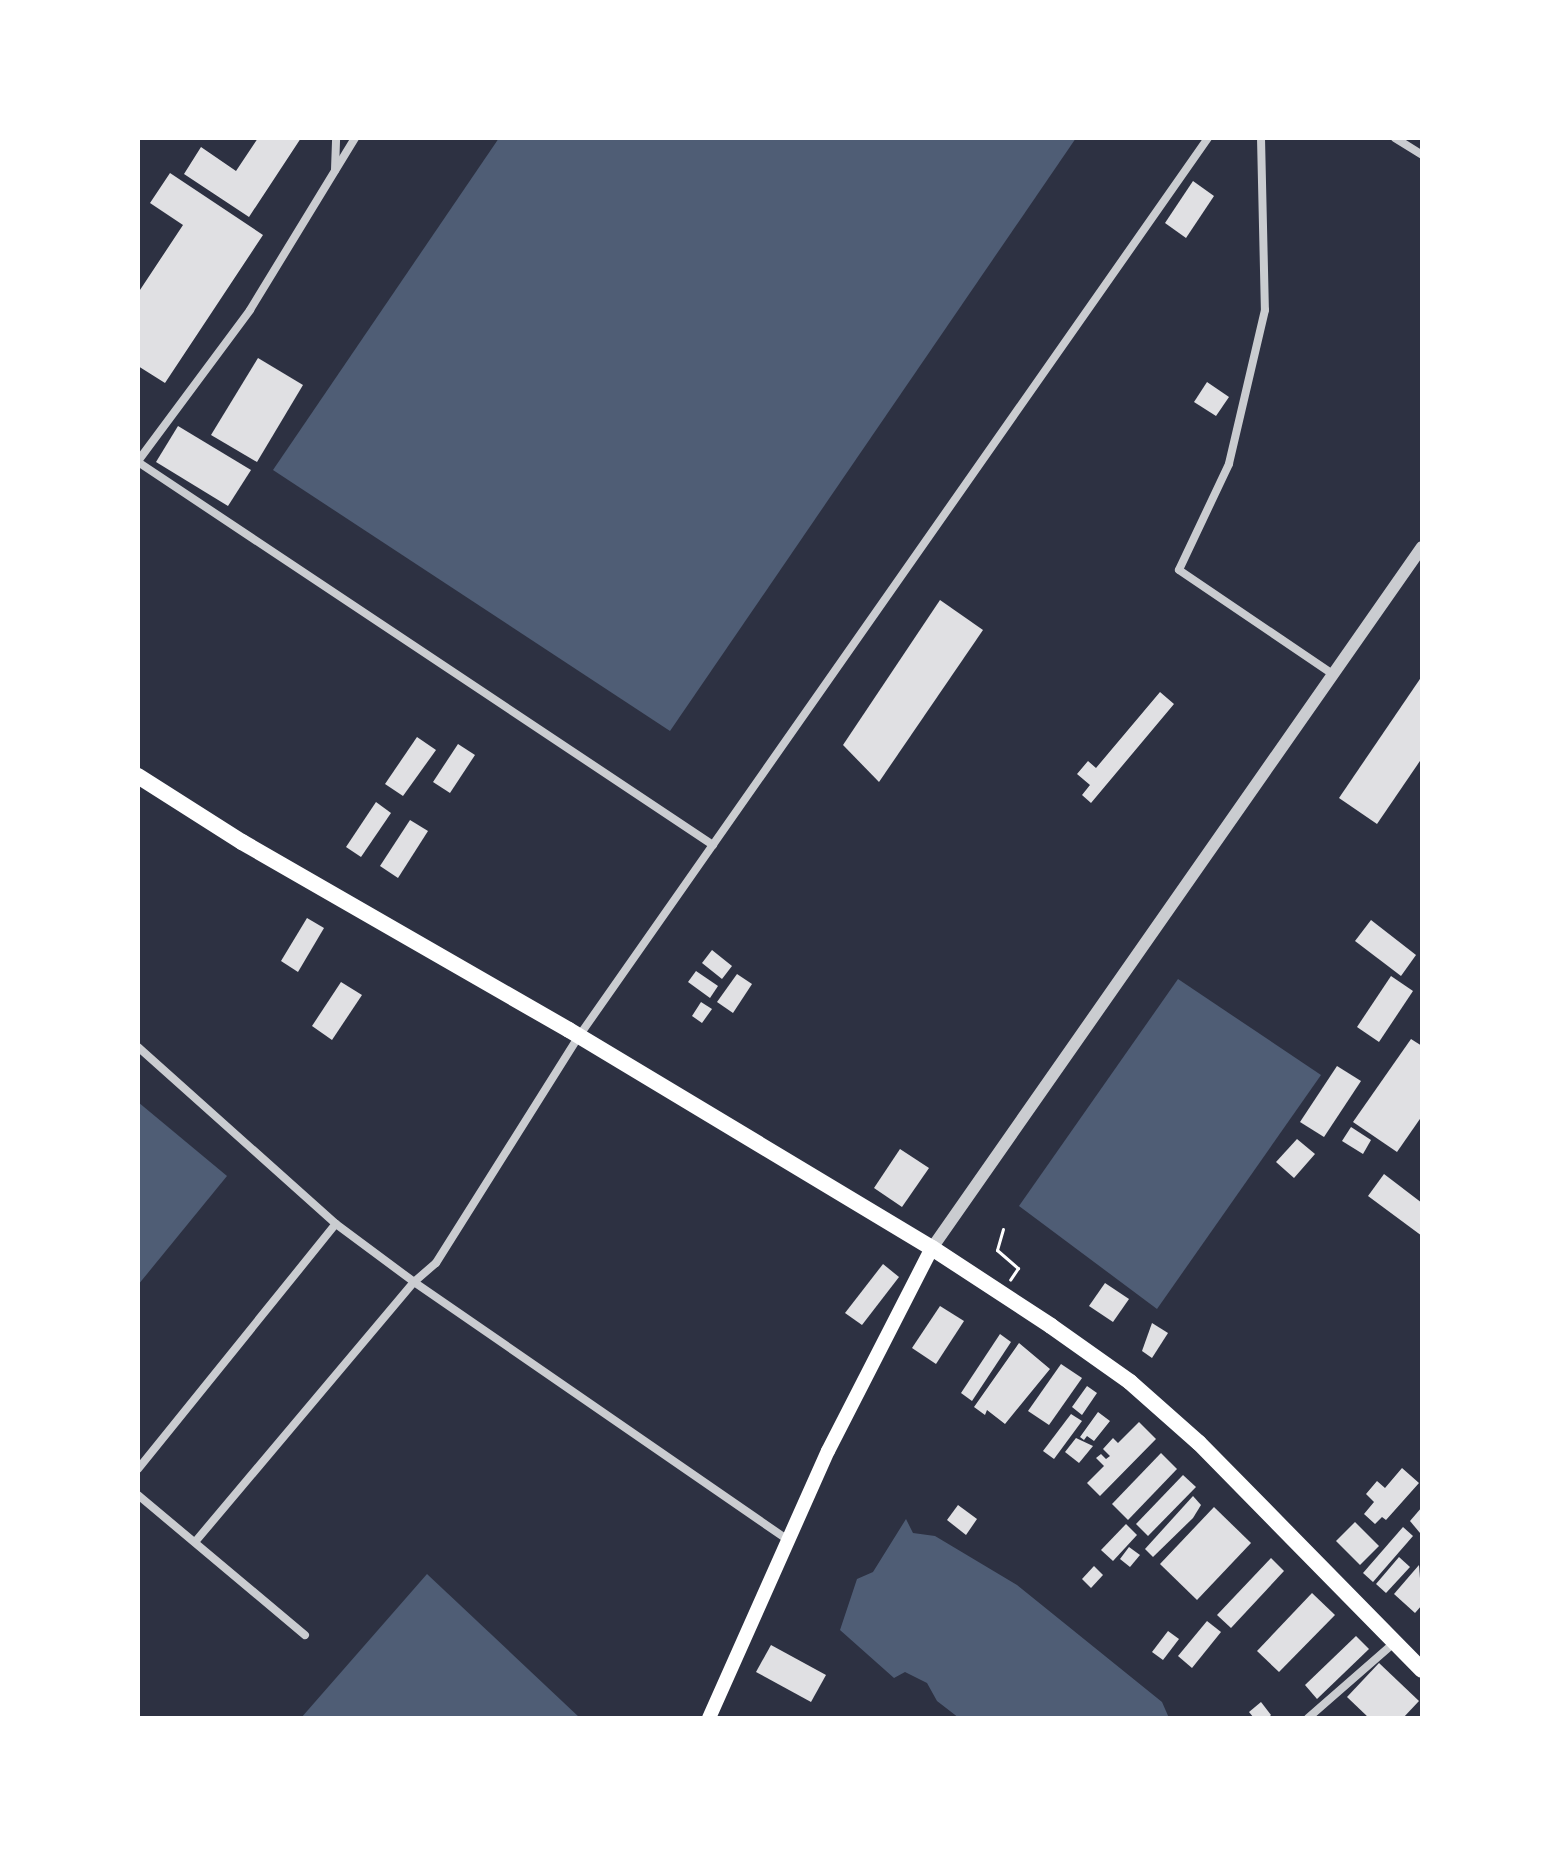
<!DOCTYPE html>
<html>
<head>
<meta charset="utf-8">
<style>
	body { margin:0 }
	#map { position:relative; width:1560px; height:1856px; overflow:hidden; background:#2d3142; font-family:"DM Sans",sans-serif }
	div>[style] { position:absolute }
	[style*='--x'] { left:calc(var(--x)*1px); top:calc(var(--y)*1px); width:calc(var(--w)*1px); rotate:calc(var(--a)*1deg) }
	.water>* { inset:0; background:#4f5d75 }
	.building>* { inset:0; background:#e0e0e3 }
	.path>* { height:3px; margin:-1.5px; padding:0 1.5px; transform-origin:1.5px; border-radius:1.5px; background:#fff }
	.minor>* { height:8px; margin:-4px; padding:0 4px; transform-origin:4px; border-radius:4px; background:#caccd0 }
	.tertiary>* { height:12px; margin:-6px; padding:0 6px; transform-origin:6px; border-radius:6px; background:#caccd0 }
	.secondary>* { height:14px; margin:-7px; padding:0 7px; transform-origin:7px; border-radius:7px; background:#fff }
	.trunk>* { height:16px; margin:-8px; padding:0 8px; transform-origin:8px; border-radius:8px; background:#fff }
	span { translate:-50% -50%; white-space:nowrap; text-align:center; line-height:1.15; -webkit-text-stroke:8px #fff; paint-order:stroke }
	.frame { position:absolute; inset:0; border:140px solid #fff; pointer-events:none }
</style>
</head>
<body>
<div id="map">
	<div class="water">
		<i style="clip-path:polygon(499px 138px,1076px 138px,670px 731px,273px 470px)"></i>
		<i style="clip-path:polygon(1178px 979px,1321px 1075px,1157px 1309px,1019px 1206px)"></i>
		<i style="clip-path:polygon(138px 1102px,227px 1176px,138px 1285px)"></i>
		<i style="clip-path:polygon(906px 1519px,913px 1533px,935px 1536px,1017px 1585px,1162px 1702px,1169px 1718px,959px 1718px,937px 1701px,927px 1683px,905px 1672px,894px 1678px,840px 1630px,857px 1579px,873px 1572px)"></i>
		<i style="clip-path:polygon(427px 1574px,580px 1718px,301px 1718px)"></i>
	</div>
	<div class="building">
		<i style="clip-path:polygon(258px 138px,301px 138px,249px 217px,184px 174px,201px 147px,236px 171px)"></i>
		<i style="clip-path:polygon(170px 173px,263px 235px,165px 383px,138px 366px,138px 293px,183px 225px,150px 203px)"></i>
		<i style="clip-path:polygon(1193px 181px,1214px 196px,1186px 238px,1165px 223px)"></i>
		<i style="clip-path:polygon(258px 358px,303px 385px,257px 462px,211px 435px)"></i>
		<i style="clip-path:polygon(1207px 382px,1229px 397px,1216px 416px,1194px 402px)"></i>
		<i style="clip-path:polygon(178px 426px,251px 470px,228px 506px,156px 462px)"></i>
		<i style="clip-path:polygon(940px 600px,983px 630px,879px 782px,843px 745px)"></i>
		<i style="clip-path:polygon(1422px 676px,1422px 758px,1377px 824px,1339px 798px)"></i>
		<i style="clip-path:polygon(1160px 692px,1174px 704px,1091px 803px,1082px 795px,1090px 785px,1077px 774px,1088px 761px,1096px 768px)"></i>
		<i style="clip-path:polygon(417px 737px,436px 750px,403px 796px,385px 784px)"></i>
		<i style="clip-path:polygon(458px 744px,475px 755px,450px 793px,433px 782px)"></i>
		<i style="clip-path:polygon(376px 802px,391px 813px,361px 857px,346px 847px)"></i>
		<i style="clip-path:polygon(410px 820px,428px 831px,398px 878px,380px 866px)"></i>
		<i style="clip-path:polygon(307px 918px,324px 928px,298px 972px,281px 961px)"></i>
		<i style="clip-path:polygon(1371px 920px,1416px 955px,1401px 976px,1355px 941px)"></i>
		<i style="clip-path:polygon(712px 950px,732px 966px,722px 979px,702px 963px)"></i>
		<i style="clip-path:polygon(696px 971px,718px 986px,710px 998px,688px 982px)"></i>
		<i style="clip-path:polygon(737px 974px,752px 984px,733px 1013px,717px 1002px)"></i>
		<i style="clip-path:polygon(1391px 976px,1413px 991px,1379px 1042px,1357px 1027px)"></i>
		<i style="clip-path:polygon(341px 982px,362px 995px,332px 1040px,312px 1026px)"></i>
		<i style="clip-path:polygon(701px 1002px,712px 1009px,702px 1023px,692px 1016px)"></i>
		<i style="clip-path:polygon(1411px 1039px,1422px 1046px,1422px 1116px,1397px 1152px,1353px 1122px)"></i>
		<i style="clip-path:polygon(1337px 1066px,1361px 1081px,1324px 1137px,1300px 1122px)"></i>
		<i style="clip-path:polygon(1351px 1127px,1371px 1140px,1363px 1154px,1342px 1141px)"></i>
		<i style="clip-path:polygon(1297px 1139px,1315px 1154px,1294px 1178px,1276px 1162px)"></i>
		<i style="clip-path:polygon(900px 1149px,929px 1168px,902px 1207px,874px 1188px)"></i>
		<i style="clip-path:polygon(1384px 1174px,1422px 1203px,1422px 1236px,1368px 1196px)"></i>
		<i style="clip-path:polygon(883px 1264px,899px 1277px,862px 1325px,845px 1313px)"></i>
		<i style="clip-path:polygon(1105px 1283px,1129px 1299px,1113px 1322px,1089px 1306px)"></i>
		<i style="clip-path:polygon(940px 1306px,964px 1321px,936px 1364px,912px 1348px)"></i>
		<i style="clip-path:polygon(1152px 1323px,1168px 1333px,1152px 1358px,1142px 1351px)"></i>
		<i style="clip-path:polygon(1000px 1334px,1011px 1342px,972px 1401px,961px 1393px)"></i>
		<i style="clip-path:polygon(1019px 1343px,1050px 1369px,1005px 1424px,987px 1410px,985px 1415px,974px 1407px)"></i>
		<i style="clip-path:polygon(1061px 1364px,1082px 1378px,1049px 1425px,1028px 1411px)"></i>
		<i style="clip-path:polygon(1087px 1386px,1097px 1393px,1082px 1415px,1072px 1407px)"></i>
		<i style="clip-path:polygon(1098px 1412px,1110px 1421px,1094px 1441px,1087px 1436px,1084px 1440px,1080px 1437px)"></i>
		<i style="clip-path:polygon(1071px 1414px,1082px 1421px,1054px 1459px,1043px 1451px)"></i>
		<i style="clip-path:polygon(1139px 1422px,1156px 1439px,1100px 1496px,1087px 1483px,1104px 1466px,1096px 1458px,1101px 1454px,1106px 1459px,1110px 1456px,1103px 1449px,1113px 1438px,1118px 1443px)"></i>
		<i style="clip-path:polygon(1076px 1438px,1093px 1446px,1079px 1463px,1065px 1452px)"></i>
		<i style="clip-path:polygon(1161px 1453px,1177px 1469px,1128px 1520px,1112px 1504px)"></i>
		<i style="clip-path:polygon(1402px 1468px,1419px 1483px,1386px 1520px,1382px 1517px,1375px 1524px,1364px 1514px,1374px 1502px,1366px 1494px,1377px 1481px,1385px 1488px)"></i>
		<i style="clip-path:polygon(1183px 1475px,1196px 1487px,1148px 1536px,1136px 1524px)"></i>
		<i style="clip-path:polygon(1193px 1496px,1201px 1505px,1193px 1518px,1153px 1557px,1145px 1549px)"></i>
		<i style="clip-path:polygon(958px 1505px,977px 1519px,966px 1535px,947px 1520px)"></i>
		<i style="clip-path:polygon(1214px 1507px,1251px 1543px,1197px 1600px,1160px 1564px)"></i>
		<i style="clip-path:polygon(1422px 1507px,1422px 1530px,1420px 1533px,1410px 1521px)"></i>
		<i style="clip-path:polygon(1355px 1522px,1379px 1546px,1360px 1565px,1336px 1541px)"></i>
		<i style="clip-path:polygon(1126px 1524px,1137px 1535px,1113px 1561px,1101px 1550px)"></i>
		<i style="clip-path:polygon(1403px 1527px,1413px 1536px,1373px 1582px,1363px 1573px)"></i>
		<i style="clip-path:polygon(1129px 1547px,1140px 1555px,1130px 1567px,1120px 1559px)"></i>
		<i style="clip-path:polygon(1399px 1557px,1410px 1567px,1386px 1593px,1376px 1584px)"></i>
		<i style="clip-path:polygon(1271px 1558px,1284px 1571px,1231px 1628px,1217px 1615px)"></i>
		<i style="clip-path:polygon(1419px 1565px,1422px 1605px,1415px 1613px,1394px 1594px)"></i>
		<i style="clip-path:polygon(1094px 1566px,1103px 1575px,1091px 1588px,1082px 1579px)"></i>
		<i style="clip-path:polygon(1312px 1593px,1335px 1615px,1279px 1672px,1257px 1651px)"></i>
		<i style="clip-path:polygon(1207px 1621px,1221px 1632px,1192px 1668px,1178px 1656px)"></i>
		<i style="clip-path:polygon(1168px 1631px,1179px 1639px,1163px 1660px,1152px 1652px)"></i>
		<i style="clip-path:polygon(1356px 1636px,1369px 1649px,1317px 1699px,1305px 1685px)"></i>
		<i style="clip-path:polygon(771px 1645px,826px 1675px,811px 1702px,756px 1672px)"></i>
		<i style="clip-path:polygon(1379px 1663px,1419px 1701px,1403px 1718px,1369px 1718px,1347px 1697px)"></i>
		<i style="clip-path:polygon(1261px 1702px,1271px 1715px,1268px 1718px,1254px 1718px,1249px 1712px)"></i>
	</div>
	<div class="path">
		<i style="--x:1003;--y:1229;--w:22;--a:106"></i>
		<i style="--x:997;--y:1250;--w:28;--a:41"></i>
		<i style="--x:1018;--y:1268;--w:14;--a:124"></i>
	</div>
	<div class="minor">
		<i style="--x:1261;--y:138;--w:172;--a:88.7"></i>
		<i style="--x:1265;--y:310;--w:158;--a:103.2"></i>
		<i style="--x:1229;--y:464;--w:117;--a:115.3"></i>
		<i style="--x:1179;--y:570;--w:187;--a:34.1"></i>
		<i style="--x:1395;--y:138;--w:32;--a:32"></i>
		<i style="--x:335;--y:170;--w:32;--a:-88"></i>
		<i style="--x:138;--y:461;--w:188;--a:-53.4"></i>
		<i style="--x:250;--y:310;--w:202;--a:-58.6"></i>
		<i style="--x:138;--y:462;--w:691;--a:33.67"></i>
		<i style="--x:138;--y:1047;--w:266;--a:41.8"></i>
		<i style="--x:336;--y:1224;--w:97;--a:36.6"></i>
		<i style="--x:414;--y:1282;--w:29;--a:-41"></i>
		<i style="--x:436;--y:1263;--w:268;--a:-57.8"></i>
		<i style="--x:579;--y:1036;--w:1096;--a:-54.99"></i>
		<i style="--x:138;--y:1469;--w:315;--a:-51.1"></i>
		<i style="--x:138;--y:1495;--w:218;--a:40"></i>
		<i style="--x:195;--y:1542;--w:340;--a:-49.9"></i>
		<i style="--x:414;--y:1282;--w:454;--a:34.6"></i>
		<i style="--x:1308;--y:1718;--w:114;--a:-41.1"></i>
	</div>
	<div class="tertiary">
		<i style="--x:932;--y:1248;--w:855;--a:-55.05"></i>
	</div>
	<div class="secondary">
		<i style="--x:709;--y:1718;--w:292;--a:-66"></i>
		<i style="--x:828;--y:1451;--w:228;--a:-62.9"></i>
	</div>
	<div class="trunk">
		<i style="--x:138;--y:776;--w:123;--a:32.4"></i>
		<i style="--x:242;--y:842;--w:377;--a:29.9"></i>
		<i style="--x:569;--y:1030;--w:423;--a:31"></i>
		<i style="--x:932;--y:1248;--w:142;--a:33.2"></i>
		<i style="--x:1051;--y:1326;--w:97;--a:35.3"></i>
		<i style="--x:1130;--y:1382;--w:92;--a:41.5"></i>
		<i style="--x:1199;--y:1443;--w:318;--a:45.5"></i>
	</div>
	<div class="frame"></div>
</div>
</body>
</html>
